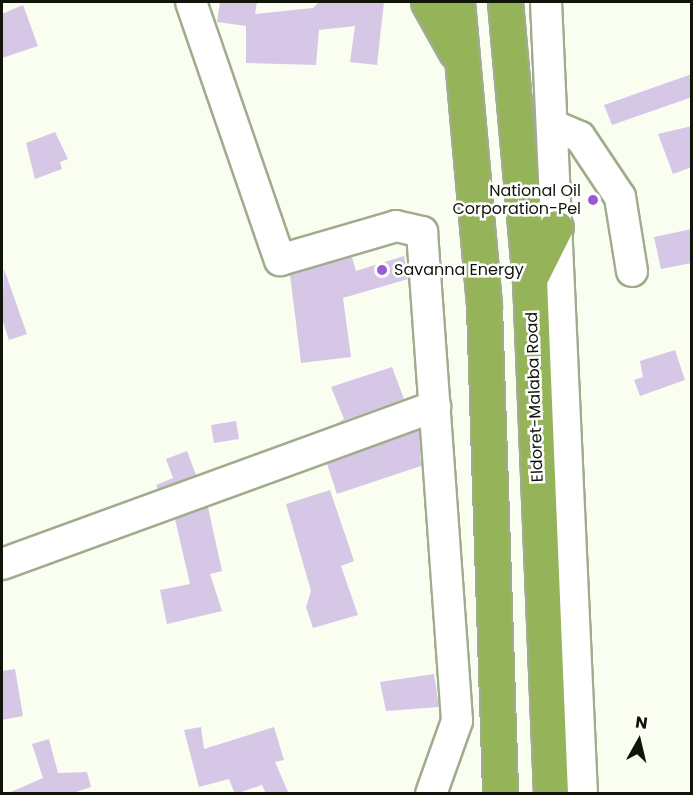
<!DOCTYPE html>
<html>
<head>
<meta charset="utf-8">
<style>
	body { margin:0 }
	#map { position:relative; width:693px; height:795px; overflow:hidden; background:#f9fef0; font-family:Poppins,sans-serif }
	div>[style] { position:absolute }
	[style*='--x'] { left:calc(var(--x)*1px); top:calc(var(--y)*1px); width:calc(var(--w)*1px); rotate:calc(var(--a)*1deg) }
	.building>* { inset:0; background:#d6c7e7 }
	.roads { filter:drop-shadow(2px 0 #a0ac8d) drop-shadow(-2px 0 #a0ac8d) drop-shadow(0 2px #a0ac8d) drop-shadow(0 -2px #a0ac8d) }
	.minor>* { height:30px; margin:-15px; padding:0 15px; transform-origin:15px; border-radius:15px; background:#fff }
	.highway>* { height:33px; margin:-16.5px; padding:0 16.5px; transform-origin:16.5px; border-radius:16.5px; background:#95b459 }
	.dots>* { width:16px; height:16px; translate:-50% -50%; box-sizing:border-box; border:3px solid #fff; border-radius:50% }
	span { translate:-50% -50%; white-space:nowrap; text-align:center; line-height:1.15; -webkit-text-stroke:5px #fff; paint-order:stroke }
	.poi-label { font-size:16px; color:#111509 }
	.right { translate:-100% -50%; text-align:right }
	.left { translate:0 -50%; text-align:left }
	.street-label { font-size:16px; color:#111509 }
	.frame { position:absolute; inset:0; border:3px solid #111509; pointer-events:none }
	.north { position:absolute; left:609px; top:711px; width:60px; height:60px; -webkit-text-stroke:4px #fff; paint-order:stroke; rotate:8deg; font-size:16px; font-weight:700; line-height:24px; text-align:center; color:#111509 }
	.north::after { content:''; display:block; margin:auto; width:21px; height:27px; background:#111509; clip-path:polygon(50% 0,100% 100%,50% 72%,0 100%) }
</style>
</head>
<body>
<div id="map">
	<div class="building">
		<i style="clip-path:polygon(220px 2px,257px 2px,255px 14px,313px 8px,319px 2px,384px 2px,377px 65px,350px 62px,355px 26px,319px 30px,316px 65px,246px 63px,246px 26px,217px 22px)"></i>
		<i style="clip-path:polygon(23px 5px,38px 46px,2px 58px,2px 14px)"></i>
		<i style="clip-path:polygon(692px 74px,692px 97px,612px 125px,604px 105px)"></i>
		<i style="clip-path:polygon(692px 126px,692px 167px,673px 174px,658px 134px)"></i>
		<i style="clip-path:polygon(55px 132px,68px 159px,60px 162px,62px 169px,35px 179px,26px 143px)"></i>
		<i style="clip-path:polygon(692px 229px,692px 263px,661px 269px,654px 237px)"></i>
		<i style="clip-path:polygon(404px 256px,408px 279px,343px 298px,351px 357px,301px 363px,290px 275px,352px 257px,356px 271px)"></i>
		<i style="clip-path:polygon(4px 269px,27px 334px,9px 340px,2px 319px)"></i>
		<i style="clip-path:polygon(675px 350px,685px 380px,640px 396px,634px 380px,643px 377px,640px 361px)"></i>
		<i style="clip-path:polygon(392px 367px,404px 399px,337px 423px,344px 419px,331px 387px)"></i>
		<i style="clip-path:polygon(236px 421px,239px 439px,214px 443px,211px 425px)"></i>
		<i style="clip-path:polygon(419px 430px,421px 466px,337px 494px,327px 464px)"></i>
		<i style="clip-path:polygon(187px 451px,196px 475px,158px 489px,156px 485px,173px 478px,166px 459px)"></i>
		<i style="clip-path:polygon(330px 490px,354px 561px,341px 566px,358px 615px,313px 628px,306px 607px,311px 591px,286px 504px)"></i>
		<i style="clip-path:polygon(208px 507px,222px 571px,210px 574px,222px 611px,167px 624px,160px 590px,190px 584px,175px 519px)"></i>
		<i style="clip-path:polygon(15px 669px,23px 716px,2px 720px,2px 671px)"></i>
		<i style="clip-path:polygon(434px 674px,439px 707px,386px 711px,380px 682px)"></i>
		<i style="clip-path:polygon(201px 727px,204px 749px,274px 727px,284px 760px,275px 762px,289px 794px,266px 794px,262px 785px,235px 794px,229px 779px,199px 787px,184px 730px)"></i>
		<i style="clip-path:polygon(49px 739px,58px 773px,87px 772px,91px 787px,70px 794px,6px 794px,43px 778px,32px 744px)"></i>
	</div>
	<div class="roads">
		<div class="minor">
			<i style="--x:191;--y:2;--w:273;--a:71"></i>
			<i style="--x:280;--y:260;--w:121;--a:-16.3"></i>
			<i style="--x:396;--y:226;--w:27;--a:13"></i>
			<i style="--x:422;--y:232;--w:490;--a:85.9"></i>
			<i style="--x:457;--y:721;--w:77;--a:109.6"></i>
			<i style="--x:546;--y:2;--w:793;--a:87.4"></i>
			<i style="--x:552;--y:125;--w:30;--a:23"></i>
			<i style="--x:580;--y:137;--w:72;--a:56.3"></i>
			<i style="--x:620;--y:197;--w:75;--a:80.8"></i>
			<i style="--x:2;--y:564;--w:461;--a:-20"></i>
		</div>
		<div class="highway">
			<i style="--x:428;--y:2;--w:57;--a:60.8"></i>
			<i style="--x:457;--y:2;--w:306;--a:84.9"></i>
			<i style="--x:484;--y:307;--w:487;--a:88.1"></i>
			<i style="--x:505;--y:2;--w:279;--a:84.9"></i>
			<i style="--x:530;--y:280;--w:514;--a:87.66"></i>
			<i style="--x:530;--y:279;--w:58;--a:-63.4"></i>
		</div>
	</div>
	<div class="dots">
		<i style="left:593px;top:200px;background:#9a5ad0"></i>
		<i style="left:382px;top:270px;background:#9a5ad0"></i>
	</div>
	<div class="poi-label">
		<span class="right" style="left:581px;top:200px">National Oil<br>Corporation-Pel</span>
		<span class="left" style="left:394px;top:270px">Savanna Energy</span>
	</div>
	<div class="street-label">
		<span style="left:535px;top:397px;rotate:-92deg">Eldoret-Malaba Road</span>
	</div>
	<div class="frame"></div>
	<div class="north">N</div>
</div>
</body>
</html>
